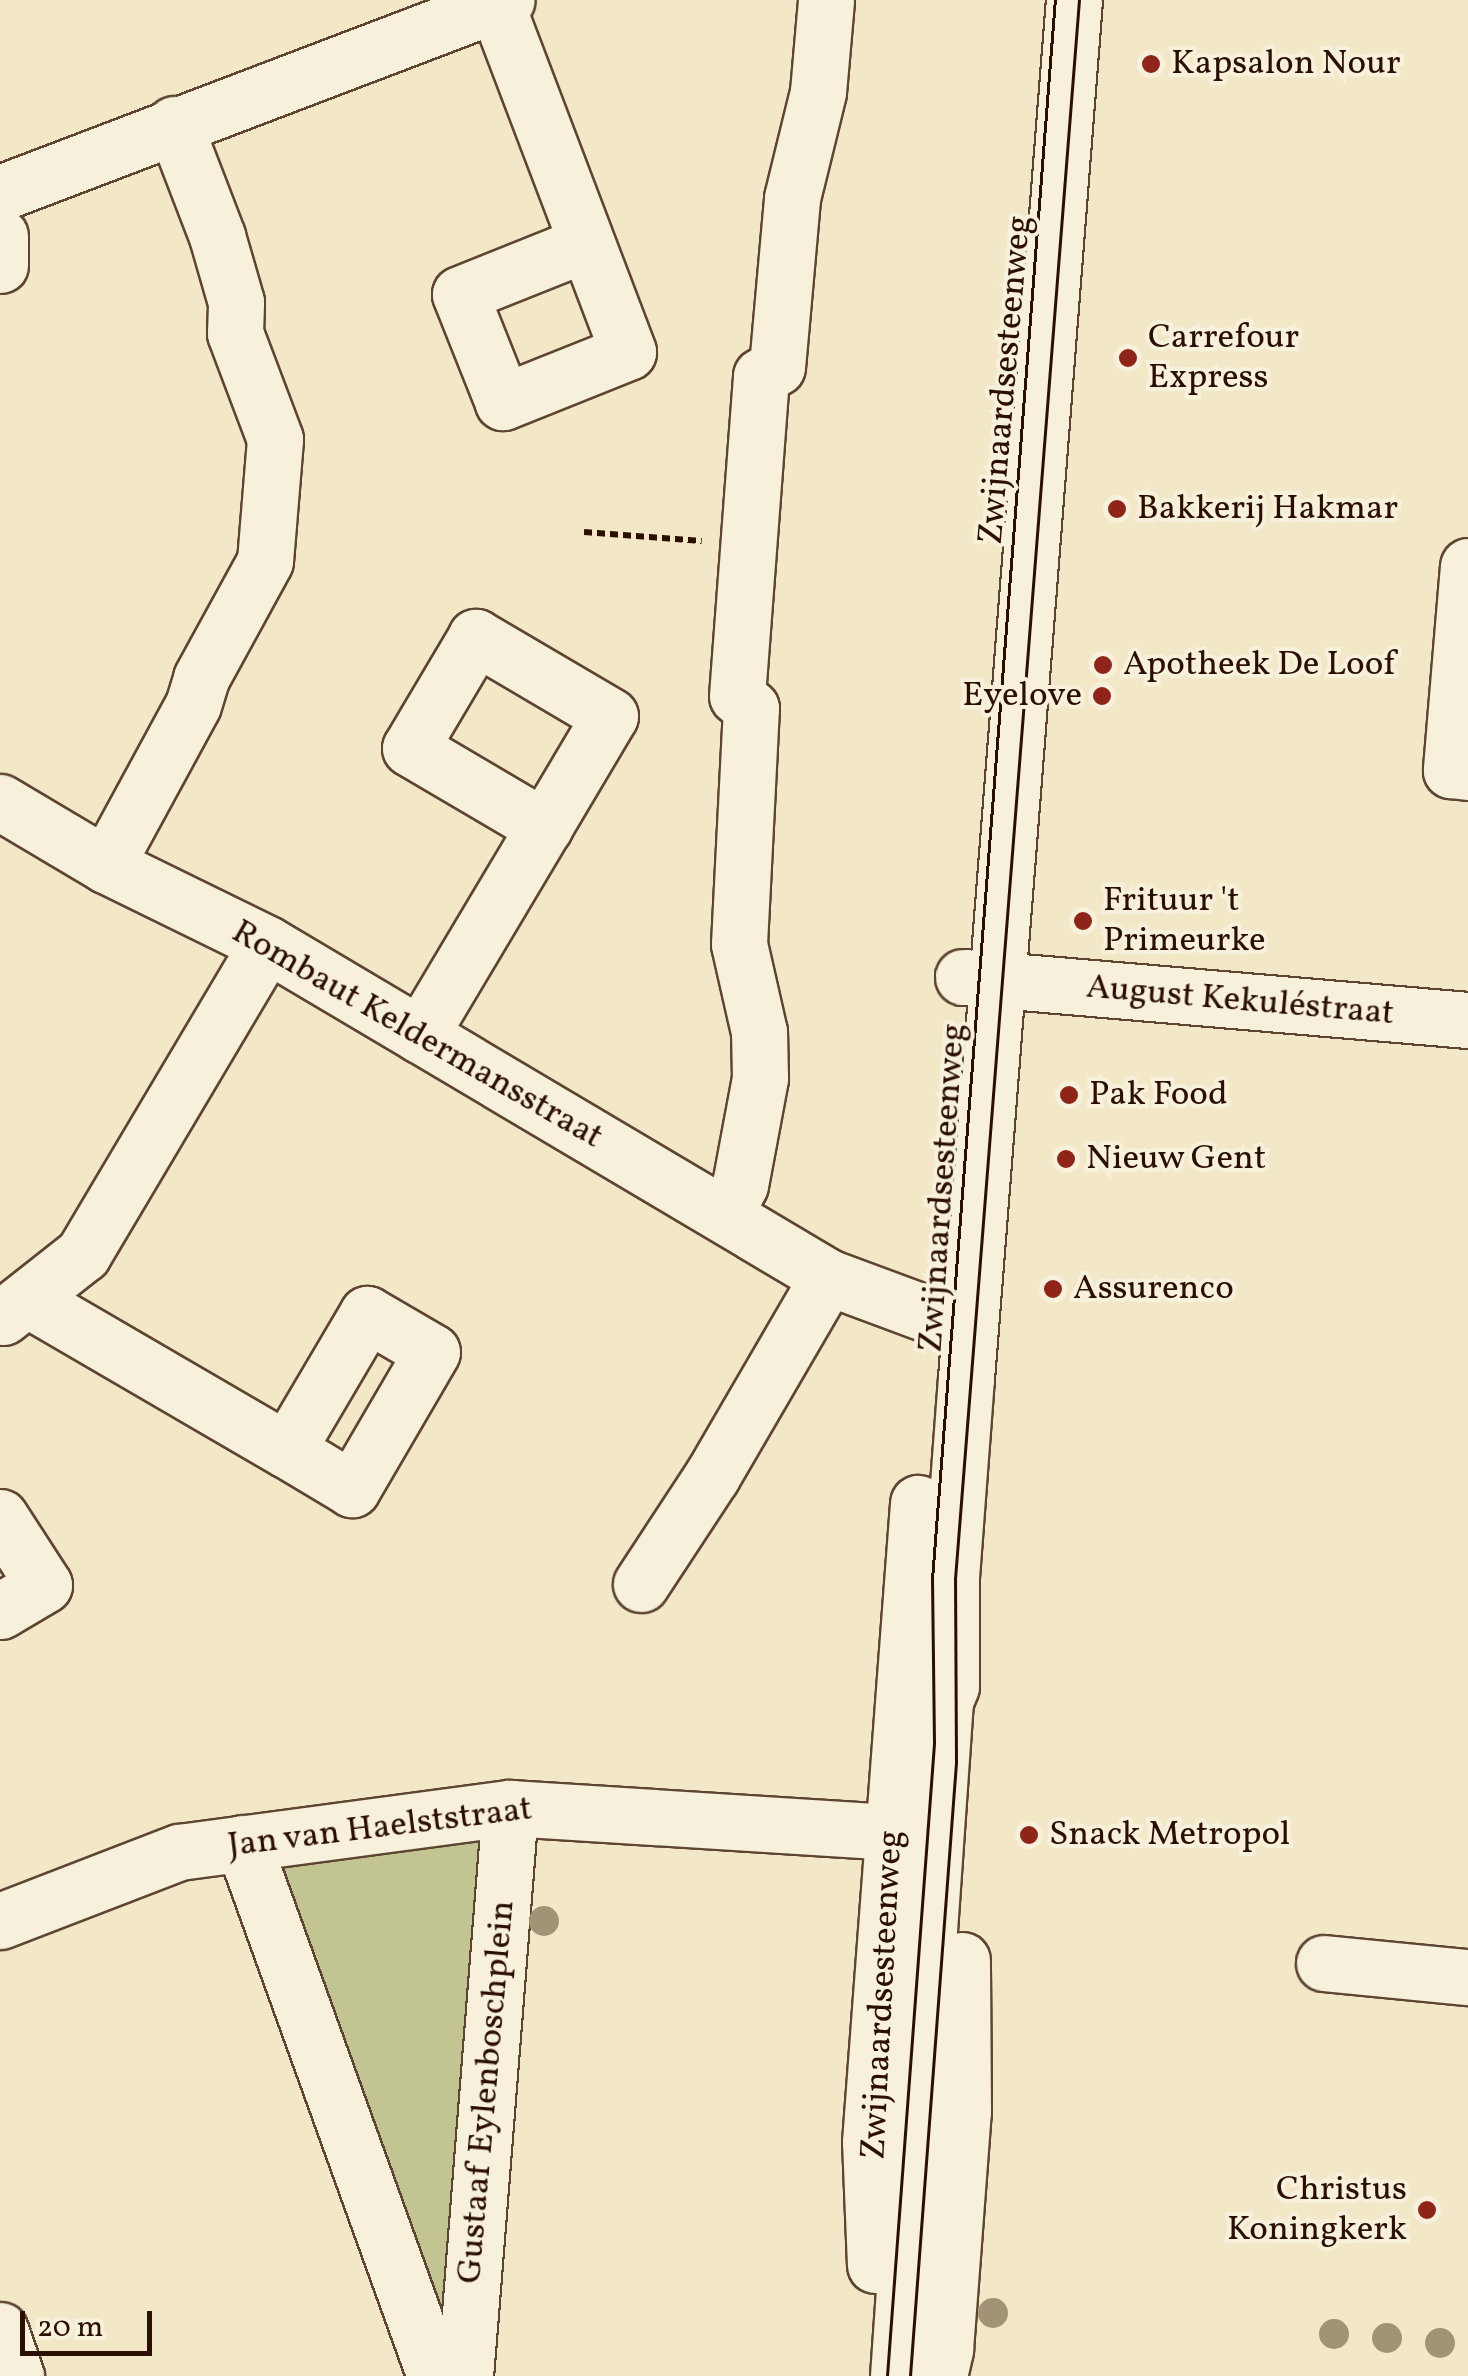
<!DOCTYPE html>
<html>
<head>
<meta charset="utf-8">
<style>
	body { margin:0 }
	#map { position:relative; width:1468px; height:2376px; overflow:hidden; background:#f2e8c7; font-family:Vollkorn,serif }
	div>[style] { position:absolute }
	[style*='--x'] { left:calc(var(--x)*1px); top:calc(var(--y)*1px); width:calc(var(--w)*1px); rotate:calc(var(--a)*1deg) }
	.green>* { inset:0; background:#c2c491 }
	.path>* { height:6px; margin-top:-3px; transform-origin:0; background:repeating-linear-gradient(90deg,#2b0f01 0 8px,transparent 0 13px) }
	.roads { filter:drop-shadow(2px 0 #5d4532) drop-shadow(-2px 0 #5d4532) drop-shadow(0 2px #5d4532) drop-shadow(0 -2px #5d4532) }
	.minor>* { height:55px; margin:-27.5px; padding:0 27.5px; transform-origin:27.5px; border-radius:27.5px; background:#f7f0db }
	.tram>* { height:2.5px; margin:-1.25px; padding:0 1.25px; transform-origin:1.25px; border-radius:1.25px; background:#2b0f01 }
	.trees>* { width:30px; height:30px; margin:-15px; border-radius:50%; background:#a29376 }
	.dots>* { width:28px; height:28px; translate:-50% -50%; box-sizing:border-box; border:5px solid #f7f0db; border-radius:50% }
	span { translate:-50% -50%; white-space:nowrap; text-align:center; line-height:1.15; -webkit-text-stroke:8px #f7f0db; paint-order:stroke }
	.poi-label { font-size:35px; color:#2b0f01 }
	.left { translate:0 -50%; text-align:left }
	.right { translate:-100% -50%; text-align:right }
	.street-label { font-size:35px; color:#2b0f01 }
	.scale { position:absolute; left:20px; top:2311px; width:132px; height:45px; box-sizing:border-box; border:5px solid #2b0f01; border-top:0; padding-left:12px; font-size:30px; line-height:35px; white-space:nowrap; color:#2b0f01; -webkit-text-stroke:8px #f7f0db; paint-order:stroke }
</style>
</head>
<body>
<div id="map">
	<div class="green">
		<i style="clip-path:polygon(490px 1832px,447px 2347px,271px 1860px)"></i>
	</div>
	<div class="path">
		<i style="--x:584;--y:532;--w:118;--a:4.4"></i>
	</div>
	<div class="roads">
		<div class="minor">
			<i style="--x:496;--y:4;--w:372;--a:69.2"></i>
			<i style="--x:628;--y:352;--w:135;--a:158.2"></i>
			<i style="--x:503;--y:402;--w:116;--a:-111.7"></i>
			<i style="--x:460;--y:294;--w:135;--a:-21.8"></i>
			<i style="--x:0;--y:193;--w:542;--a:-20.84"></i>
			<i style="--x:0;--y:236;--w:29;--a:90"></i>
			<i style="--x:1468;--y:566;--w:205;--a:94.8"></i>
			<i style="--x:1451;--y:770;--w:17;--a:7"></i>
			<i style="--x:0;--y:802;--w:123;--a:30.7"></i>
			<i style="--x:106;--y:865;--w:179;--a:26.1"></i>
			<i style="--x:267;--y:944;--w:652;--a:30.69"></i>
			<i style="--x:828;--y:1277;--w:112;--a:20.4"></i>
			<i style="--x:106;--y:865;--w:182;--a:-61.5"></i>
			<i style="--x:193;--y:705;--w:28;--a:-73"></i>
			<i style="--x:201;--y:678;--w:133;--a:-61.3"></i>
			<i style="--x:265;--y:561;--w:122;--a:-85.3"></i>
			<i style="--x:275;--y:439;--w:113;--a:-110.7"></i>
			<i style="--x:235;--y:333;--w:31;--a:-88"></i>
			<i style="--x:236;--y:302;--w:69;--a:-106.1"></i>
			<i style="--x:217;--y:236;--w:120;--a:-111"></i>
			<i style="--x:963;--y:977;--w:507;--a:4.87"></i>
			<i style="--x:420;--y:1035;--w:242;--a:-59.2"></i>
			<i style="--x:544;--y:827;--w:129;--a:-59.3"></i>
			<i style="--x:610;--y:716;--w:156;--a:-149.5"></i>
			<i style="--x:476;--y:637;--w:129;--a:120.7"></i>
			<i style="--x:410;--y:748;--w:156;--a:30.5"></i>
			<i style="--x:725;--y:1214;--w:33;--a:-63"></i>
			<i style="--x:740;--y:1185;--w:109;--a:-79.4"></i>
			<i style="--x:760;--y:1078;--w:46;--a:-91.2"></i>
			<i style="--x:759;--y:1032;--w:90;--a:-102.8"></i>
			<i style="--x:739;--y:944;--w:236;--a:-87.1"></i>
			<i style="--x:751;--y:708;--w:18;--a:-139"></i>
			<i style="--x:737;--y:696;--w:321;--a:-85.7"></i>
			<i style="--x:761;--y:376;--w:18;--a:-29"></i>
			<i style="--x:777;--y:367;--w:170;--a:-84.9"></i>
			<i style="--x:792;--y:198;--w:109;--a:-76.2"></i>
			<i style="--x:818;--y:92;--w:92;--a:-85"></i>
			<i style="--x:29;--y:1300;--w:298;--a:30.2"></i>
			<i style="--x:287;--y:1450;--w:158;--a:-59.5"></i>
			<i style="--x:367;--y:1314;--w:75;--a:30.3"></i>
			<i style="--x:432;--y:1352;--w:159;--a:120.3"></i>
			<i style="--x:352;--y:1489;--w:76;--a:-149"></i>
			<i style="--x:3;--y:1317;--w:102;--a:-38.2"></i>
			<i style="--x:83;--y:1254;--w:360;--a:-59.3"></i>
			<i style="--x:0;--y:1517;--w:81;--a:57.1"></i>
			<i style="--x:44;--y:1585;--w:51;--a:149.4"></i>
			<i style="--x:641;--y:1584;--w:129;--a:-56.7"></i>
			<i style="--x:712;--y:1476;--w:230;--a:-59.8"></i>
			<i style="--x:243;--y:1843;--w:567;--a:70.19"></i>
			<i style="--x:0;--y:1921;--w:192;--a:-21.1"></i>
			<i style="--x:179;--y:1852;--w:334;--a:-7.6"></i>
			<i style="--x:510;--y:1808;--w:384;--a:3.6"></i>
			<i style="--x:1324;--y:1963;--w:145;--a:5.6"></i>
			<i style="--x:875;--y:2265;--w:123;--a:-92.3"></i>
			<i style="--x:870;--y:2142;--w:641;--a:-85.7"></i>
			<i style="--x:0;--y:2330;--w:49;--a:70.8"></i>
			<i style="--x:465;--y:2376;--w:570;--a:-85.47"></i>
			<i style="--x:898;--y:2376;--w:677;--a:-86.02"></i>
			<i style="--x:945;--y:1701;--w:16;--a:-68"></i>
			<i style="--x:951;--y:1686;--w:109;--a:-90"></i>
			<i style="--x:951;--y:1577;--w:200;--a:-85.7"></i>
			<i style="--x:966;--y:1378;--w:1382;--a:-85.52"></i>
			<i style="--x:939;--y:2376;--w:28;--a:-77"></i>
			<i style="--x:945;--y:2349;--w:239;--a:-85.7"></i>
			<i style="--x:963;--y:2111;--w:151;--a:-90.4"></i>
		</div>
	</div>
	<div class="tram">
		<i style="--x:887;--y:2376;--w:635;--a:-85.75"></i>
		<i style="--x:934;--y:1743;--w:164;--a:-90.7"></i>
		<i style="--x:932;--y:1579;--w:1584;--a:-85.55"></i>
		<i style="--x:910;--y:2376;--w:615;--a:-85.71"></i>
		<i style="--x:956;--y:1763;--w:184;--a:-90.3"></i>
		<i style="--x:955;--y:1579;--w:1584;--a:-85.51"></i>
	</div>
	<div class="trees">
		<i style="left:544px;top:1921px"></i>
		<i style="left:993px;top:2313px"></i>
		<i style="left:1334px;top:2334px"></i>
		<i style="left:1387px;top:2338px"></i>
		<i style="left:1440px;top:2343px"></i>
	</div>
	<div class="dots">
		<i style="left:1151px;top:64px;background:#8f2418"></i>
		<i style="left:1128px;top:358px;background:#8f2418"></i>
		<i style="left:1117px;top:509px;background:#8f2418"></i>
		<i style="left:1103px;top:665px;background:#8f2418"></i>
		<i style="left:1102px;top:696px;background:#8f2418"></i>
		<i style="left:1083px;top:921px;background:#8f2418"></i>
		<i style="left:1069px;top:1095px;background:#8f2418"></i>
		<i style="left:1066px;top:1159px;background:#8f2418"></i>
		<i style="left:1053px;top:1289px;background:#8f2418"></i>
		<i style="left:1029px;top:1835px;background:#8f2418"></i>
		<i style="left:1427px;top:2210px;background:#8f2418"></i>
	</div>
	<div class="poi-label">
		<span class="left" style="left:1171px;top:64px">Kapsalon Nour</span>
		<span class="left" style="left:1148px;top:358px">Carrefour<br>Express</span>
		<span class="left" style="left:1137px;top:509px">Bakkerij Hakmar</span>
		<span class="left" style="left:1123px;top:665px">Apotheek De Loof</span>
		<span class="right" style="left:1082px;top:696px">Eyelove</span>
		<span class="left" style="left:1103px;top:921px">Frituur 't<br>Primeurke</span>
		<span class="left" style="left:1089px;top:1095px">Pak Food</span>
		<span class="left" style="left:1086px;top:1159px">Nieuw Gent</span>
		<span class="left" style="left:1073px;top:1289px">Assurenco</span>
		<span class="left" style="left:1049px;top:1835px">Snack Metropol</span>
		<span class="right" style="left:1407px;top:2210px">Christus<br>Koningkerk</span>
	</div>
	<div class="street-label">
		<span style="left:1006px;top:380px;rotate:-85deg">Zwijnaardsesteenweg</span>
		<span style="left:1240px;top:1001px;rotate:5deg">August Kekuléstraat</span>
		<span style="left:417px;top:1035px;rotate:30deg">Rombaut Keldermansstraat</span>
		<span style="left:943px;top:1188px;rotate:-86deg">Zwijnaardsesteenweg</span>
		<span style="left:380px;top:1828px;rotate:-7deg">Jan van Haelststraat</span>
		<span style="left:883px;top:1995px;rotate:-87deg">Zwijnaardsesteenweg</span>
		<span style="left:487px;top:2092px;rotate:-85deg">Gustaaf Eylenboschplein</span>
	</div>
	<div class="scale">20 m</div>
</div>
</body>
</html>
